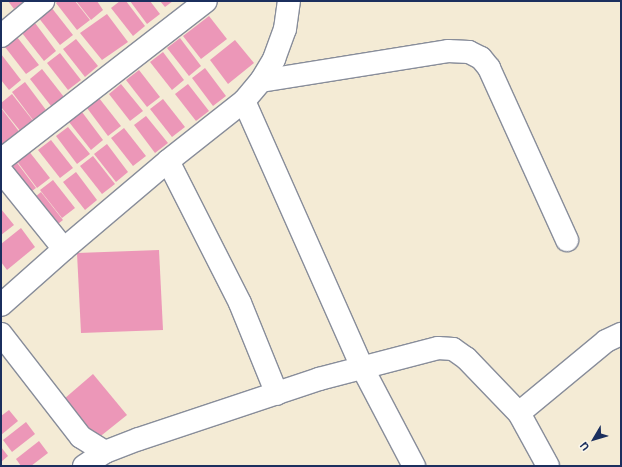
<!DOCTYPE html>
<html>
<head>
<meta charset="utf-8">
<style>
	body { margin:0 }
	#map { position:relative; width:622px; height:467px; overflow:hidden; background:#f4ebd5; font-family:Mali,sans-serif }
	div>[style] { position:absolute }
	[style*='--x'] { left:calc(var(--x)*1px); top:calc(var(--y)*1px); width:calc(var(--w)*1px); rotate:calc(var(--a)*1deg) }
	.building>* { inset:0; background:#ec97b8 }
	.roads { filter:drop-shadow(1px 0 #888d9a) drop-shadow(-1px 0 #888d9a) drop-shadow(0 1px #888d9a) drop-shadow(0 -1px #888d9a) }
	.street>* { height:22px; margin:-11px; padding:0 11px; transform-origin:11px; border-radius:11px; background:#fff }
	span { translate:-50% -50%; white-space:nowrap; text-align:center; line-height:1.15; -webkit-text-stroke:3.5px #fbf7ec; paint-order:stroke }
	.frame { position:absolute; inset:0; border:2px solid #1b2f5e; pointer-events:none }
	.north { position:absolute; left:574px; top:419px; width:40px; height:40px; -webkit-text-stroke:3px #fbf7ec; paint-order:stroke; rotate:232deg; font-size:11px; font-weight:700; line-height:16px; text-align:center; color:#1b2f5e }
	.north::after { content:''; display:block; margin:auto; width:14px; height:18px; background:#1b2f5e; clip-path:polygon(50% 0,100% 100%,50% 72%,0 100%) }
</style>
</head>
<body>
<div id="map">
	<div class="building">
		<i style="clip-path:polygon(8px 1px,25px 1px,14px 9px)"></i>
		<i style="clip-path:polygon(58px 1px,75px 1px,90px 20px,77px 30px,56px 3px)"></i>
		<i style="clip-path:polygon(76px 1px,97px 1px,103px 10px,91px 20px)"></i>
		<i style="clip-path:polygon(120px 1px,126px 1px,145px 26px,133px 36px,111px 8px)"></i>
		<i style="clip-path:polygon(130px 1px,150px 1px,160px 14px,147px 24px)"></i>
		<i style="clip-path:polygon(160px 1px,173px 1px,165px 7px)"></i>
		<i style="clip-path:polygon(51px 7px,73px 35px,60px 45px,38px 17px)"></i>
		<i style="clip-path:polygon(107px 14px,128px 42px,102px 60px,80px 33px)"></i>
		<i style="clip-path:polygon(209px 16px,227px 39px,201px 59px,183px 36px)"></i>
		<i style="clip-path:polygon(35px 23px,56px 51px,44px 61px,22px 33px)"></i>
		<i style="clip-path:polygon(17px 37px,39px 65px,26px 74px,5px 47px)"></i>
		<i style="clip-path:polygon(180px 38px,201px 66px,189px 76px,167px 48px)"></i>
		<i style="clip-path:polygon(76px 39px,98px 66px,85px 77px,63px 49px)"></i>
		<i style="clip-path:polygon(235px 40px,254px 63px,228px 84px,210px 60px)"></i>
		<i style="clip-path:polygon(163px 52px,184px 80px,172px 90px,150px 62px)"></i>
		<i style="clip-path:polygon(60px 53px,81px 80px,68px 90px,47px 63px)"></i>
		<i style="clip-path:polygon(1px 54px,21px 80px,9px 90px,1px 80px)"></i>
		<i style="clip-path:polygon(205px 68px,226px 96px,213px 106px,192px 78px)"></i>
		<i style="clip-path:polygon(42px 69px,64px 97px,51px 106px,30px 79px)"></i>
		<i style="clip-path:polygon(139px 70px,160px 97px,147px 107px,126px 80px)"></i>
		<i style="clip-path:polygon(25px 82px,46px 110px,33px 120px,12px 92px)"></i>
		<i style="clip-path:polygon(121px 84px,143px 111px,130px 121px,109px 94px)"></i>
		<i style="clip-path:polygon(188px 84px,209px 111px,196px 121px,175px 94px)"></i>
		<i style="clip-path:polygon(12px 94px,34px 122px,21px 132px,1px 107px,1px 103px)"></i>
		<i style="clip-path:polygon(99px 98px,121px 126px,108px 136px,87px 108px)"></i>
		<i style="clip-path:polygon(163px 99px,185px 127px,172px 137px,150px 109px)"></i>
		<i style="clip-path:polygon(1px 108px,21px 134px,1px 149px)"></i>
		<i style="clip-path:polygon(82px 112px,103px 140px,91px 150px,69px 122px)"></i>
		<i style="clip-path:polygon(146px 116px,168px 143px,155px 153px,134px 125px)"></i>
		<i style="clip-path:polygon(68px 127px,90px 154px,77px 164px,56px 136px)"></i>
		<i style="clip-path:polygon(124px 128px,146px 156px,133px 166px,111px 138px)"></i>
		<i style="clip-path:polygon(51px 140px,73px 168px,60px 178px,38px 150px)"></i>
		<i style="clip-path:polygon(107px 144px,128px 172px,116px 182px,94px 154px)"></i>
		<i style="clip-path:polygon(28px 150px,50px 178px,37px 188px,16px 160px)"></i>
		<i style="clip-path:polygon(93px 156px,115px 184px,102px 194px,80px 166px)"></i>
		<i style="clip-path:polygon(15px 160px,36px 188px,23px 198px,2px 170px)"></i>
		<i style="clip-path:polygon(76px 172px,97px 200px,85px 210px,63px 182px)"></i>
		<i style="clip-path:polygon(53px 180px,75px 208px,62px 218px,40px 190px)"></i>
		<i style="clip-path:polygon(41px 192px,63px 220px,50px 230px,28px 203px)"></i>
		<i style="clip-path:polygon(1px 209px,14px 225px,1px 235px)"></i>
		<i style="clip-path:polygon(21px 228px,35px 247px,7px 270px,1px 262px,1px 244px)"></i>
		<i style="clip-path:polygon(159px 250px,163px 330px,81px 333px,77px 253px)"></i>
		<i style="clip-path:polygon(93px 374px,127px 415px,97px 439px,64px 399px)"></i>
		<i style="clip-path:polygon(9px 410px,18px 421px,1px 435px,1px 416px)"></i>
		<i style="clip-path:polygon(26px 422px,35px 434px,12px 452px,3px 440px)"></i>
		<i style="clip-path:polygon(39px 441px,48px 453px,31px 466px,21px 466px,16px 459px)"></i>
		<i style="clip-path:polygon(1px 447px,8px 456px,1px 462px)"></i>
	</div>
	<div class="roads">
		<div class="street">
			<i style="--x:1;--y:36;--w:55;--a:-39.8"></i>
			<i style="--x:261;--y:81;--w:189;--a:-9.1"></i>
			<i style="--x:448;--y:51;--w:21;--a:3"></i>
			<i style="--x:469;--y:52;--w:13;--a:27"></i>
			<i style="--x:481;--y:58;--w:13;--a:51"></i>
			<i style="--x:489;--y:68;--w:189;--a:65.6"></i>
			<i style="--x:244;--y:101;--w:291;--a:66.1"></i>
			<i style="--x:362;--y:367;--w:112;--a:62.3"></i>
			<i style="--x:1;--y:160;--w:259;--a:-37.8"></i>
			<i style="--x:168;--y:161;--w:159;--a:63.1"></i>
			<i style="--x:240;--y:303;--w:98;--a:67.9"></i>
			<i style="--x:1;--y:171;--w:100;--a:51.1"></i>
			<i style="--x:1;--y:305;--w:84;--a:-41.6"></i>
			<i style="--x:64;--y:249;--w:136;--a:-40.2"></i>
			<i style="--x:168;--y:161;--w:97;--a:-38.3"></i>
			<i style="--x:244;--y:101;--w:26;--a:-50"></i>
			<i style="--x:261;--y:81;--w:26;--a:-59"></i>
			<i style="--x:274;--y:59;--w:32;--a:-70"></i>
			<i style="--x:285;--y:29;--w:28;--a:-82"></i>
			<i style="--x:1;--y:334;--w:130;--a:52.2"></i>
			<i style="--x:81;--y:437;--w:28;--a:32"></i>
			<i style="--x:519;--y:413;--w:113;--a:-39.6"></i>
			<i style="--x:606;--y:341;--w:17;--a:-25"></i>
			<i style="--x:84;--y:466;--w:25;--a:-34"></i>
			<i style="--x:105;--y:452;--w:36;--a:-21"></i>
			<i style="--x:139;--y:439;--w:190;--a:-18.4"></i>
			<i style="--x:319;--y:379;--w:123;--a:-14.6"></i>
			<i style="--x:438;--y:348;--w:15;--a:4"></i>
			<i style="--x:453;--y:349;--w:16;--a:35"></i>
			<i style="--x:466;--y:358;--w:76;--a:46.1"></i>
			<i style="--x:519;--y:413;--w:60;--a:61.3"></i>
		</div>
	</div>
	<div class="frame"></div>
	<div class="north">U</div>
</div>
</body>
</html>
